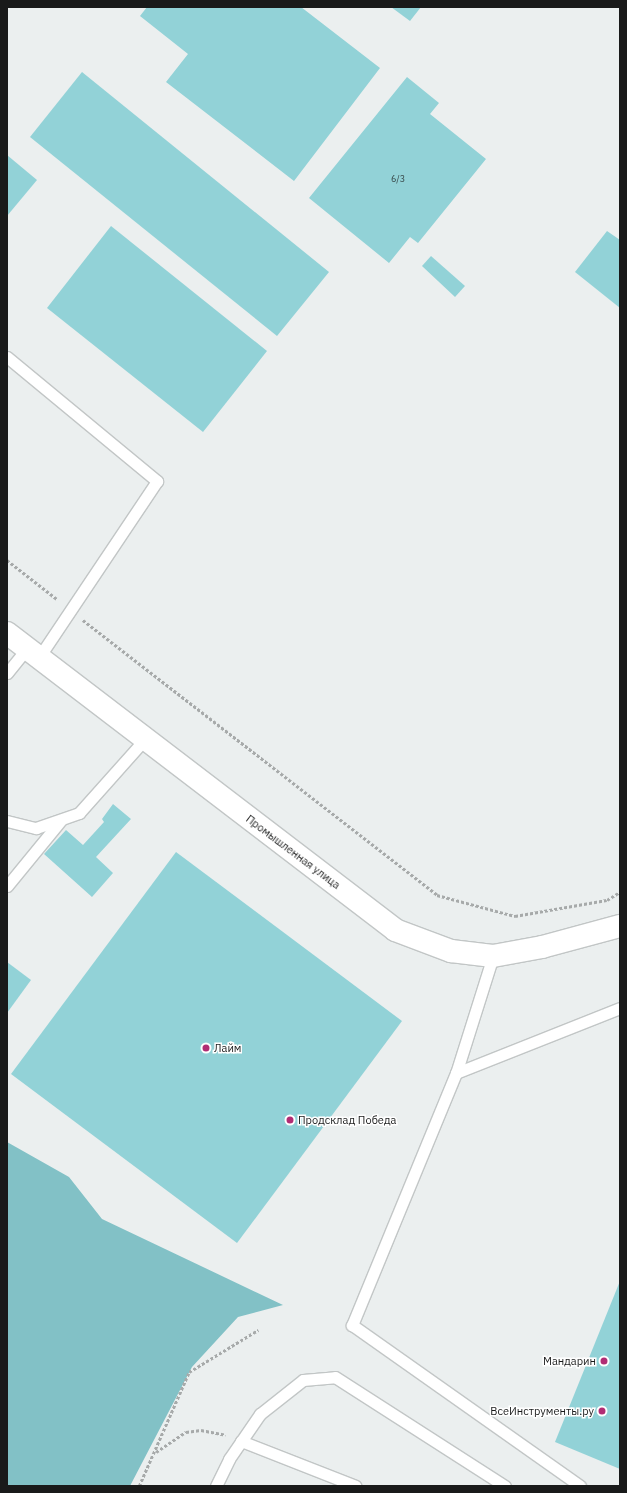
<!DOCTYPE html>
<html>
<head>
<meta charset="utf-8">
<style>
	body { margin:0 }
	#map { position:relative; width:627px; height:1493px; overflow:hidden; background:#ebefef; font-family:"IBM Plex Sans",sans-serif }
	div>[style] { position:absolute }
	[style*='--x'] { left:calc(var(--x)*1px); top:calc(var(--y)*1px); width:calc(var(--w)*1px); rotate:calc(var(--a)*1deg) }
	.forest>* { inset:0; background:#82c1c6 }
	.building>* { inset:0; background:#92d2d7 }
	.path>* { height:2.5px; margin-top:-1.25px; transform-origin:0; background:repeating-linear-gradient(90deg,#a7aaaa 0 3px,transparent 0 5px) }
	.roads { filter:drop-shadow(1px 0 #c2c6c6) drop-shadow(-1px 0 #c2c6c6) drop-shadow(0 1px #c2c6c6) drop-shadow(0 -1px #c2c6c6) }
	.lane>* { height:11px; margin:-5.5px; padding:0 5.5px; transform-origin:5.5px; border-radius:5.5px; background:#fff }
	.secondary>* { height:22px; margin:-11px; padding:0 11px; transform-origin:11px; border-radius:11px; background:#fff }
	.dots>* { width:11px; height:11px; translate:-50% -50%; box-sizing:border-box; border:2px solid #fff; border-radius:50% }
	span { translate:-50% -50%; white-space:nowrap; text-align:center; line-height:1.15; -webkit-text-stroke:3px #fff; paint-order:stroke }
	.number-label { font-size:9px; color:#374849 }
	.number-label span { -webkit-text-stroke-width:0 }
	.street-label { font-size:11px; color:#191a1a }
	.poi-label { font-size:11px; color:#191a1a }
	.left { translate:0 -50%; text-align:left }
	.right { translate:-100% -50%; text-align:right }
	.frame { position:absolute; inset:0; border:8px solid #191a1a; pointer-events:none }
</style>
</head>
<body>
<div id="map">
	<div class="forest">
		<i style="clip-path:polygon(7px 1142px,69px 1177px,102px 1219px,283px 1305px,238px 1317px,192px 1367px,130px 1486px,7px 1486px)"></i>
	</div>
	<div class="building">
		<i style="clip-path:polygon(147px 7px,301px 7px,380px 68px,294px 181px,166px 82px,188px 54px,140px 16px)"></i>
		<i style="clip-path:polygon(391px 7px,421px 7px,410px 21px)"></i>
		<i style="clip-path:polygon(82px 72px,329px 272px,277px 336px,30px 137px)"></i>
		<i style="clip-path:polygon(407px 77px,439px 103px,430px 114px,486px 159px,418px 243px,410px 237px,389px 263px,309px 198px)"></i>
		<i style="clip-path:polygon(7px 155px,37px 180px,7px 216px)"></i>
		<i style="clip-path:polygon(111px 226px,267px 351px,203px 432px,47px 308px)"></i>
		<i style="clip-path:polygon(607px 231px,620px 240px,620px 308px,575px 272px)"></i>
		<i style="clip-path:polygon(431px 256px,465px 286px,455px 297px,422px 266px)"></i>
		<i style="clip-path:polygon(113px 804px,131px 819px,96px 857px,113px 873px,92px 897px,44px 854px,66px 830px,83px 845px,104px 822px,102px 819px)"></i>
		<i style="clip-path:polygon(176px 852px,402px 1021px,237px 1243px,11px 1074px)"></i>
		<i style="clip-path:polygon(7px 962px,31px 980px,7px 1013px)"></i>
		<i style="clip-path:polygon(620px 1281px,620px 1469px,555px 1442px)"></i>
	</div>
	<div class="path">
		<i style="--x:7;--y:560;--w:63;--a:38"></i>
		<i style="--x:83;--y:620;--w:448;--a:37.8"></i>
		<i style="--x:437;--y:895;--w:81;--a:15.1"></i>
		<i style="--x:515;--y:916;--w:93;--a:-9.9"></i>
		<i style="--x:607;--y:900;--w:15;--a:-32"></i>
		<i style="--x:156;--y:1452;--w:36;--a:-34"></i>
		<i style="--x:186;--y:1432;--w:15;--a:-8"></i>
		<i style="--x:201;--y:1430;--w:25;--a:11"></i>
		<i style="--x:139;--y:1486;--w:124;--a:-66.3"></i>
		<i style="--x:189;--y:1372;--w:81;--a:-31.3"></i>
	</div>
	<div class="roads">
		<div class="lane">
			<i style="--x:7;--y:357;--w:195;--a:39.6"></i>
			<i style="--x:157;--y:481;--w:212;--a:123.8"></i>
			<i style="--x:7;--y:673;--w:32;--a:-51"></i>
			<i style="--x:7;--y:821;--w:30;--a:14"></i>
			<i style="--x:36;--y:828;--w:46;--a:-19.2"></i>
			<i style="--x:79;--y:813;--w:98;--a:-48.3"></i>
			<i style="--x:7;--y:886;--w:85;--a:-50.7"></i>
			<i style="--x:493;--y:956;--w:123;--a:107.5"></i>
			<i style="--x:456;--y:1073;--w:176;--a:-21.6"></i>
			<i style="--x:456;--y:1073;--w:273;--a:112.4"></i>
			<i style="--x:352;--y:1325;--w:279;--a:35.2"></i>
			<i style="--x:241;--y:1441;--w:123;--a:21.4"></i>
			<i style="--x:216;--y:1486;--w:30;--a:-64"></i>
			<i style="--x:229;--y:1459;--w:55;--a:-55.4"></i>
			<i style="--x:260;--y:1414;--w:55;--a:-38.3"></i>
			<i style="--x:303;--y:1380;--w:32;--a:-5"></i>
			<i style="--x:335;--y:1377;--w:202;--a:32.7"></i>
		</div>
		<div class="secondary">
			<i style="--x:7;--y:633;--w:489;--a:37.4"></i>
			<i style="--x:395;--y:930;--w:60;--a:20.6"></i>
			<i style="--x:451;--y:951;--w:42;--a:6.8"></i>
			<i style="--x:493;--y:956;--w:50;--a:-10.4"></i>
			<i style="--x:542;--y:947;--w:81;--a:-15.1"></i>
		</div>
	</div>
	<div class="dots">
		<i style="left:206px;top:1048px;background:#b12c74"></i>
		<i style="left:290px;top:1120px;background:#b12c74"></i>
		<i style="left:604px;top:1361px;background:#b12c74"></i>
		<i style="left:602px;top:1411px;background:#b12c74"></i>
	</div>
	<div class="number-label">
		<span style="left:398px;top:179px">6/3</span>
	</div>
	<div class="street-label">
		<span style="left:293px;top:852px;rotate:37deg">Промышленная улица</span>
	</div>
	<div class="poi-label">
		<span class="left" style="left:214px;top:1048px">Лайм</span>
		<span class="left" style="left:298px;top:1120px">Продсклад Победа</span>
		<span class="right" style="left:596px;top:1361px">Мандарин</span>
		<span class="right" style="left:594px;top:1411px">ВсеИнструменты.ру</span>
	</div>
	<div class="frame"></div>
</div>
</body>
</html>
